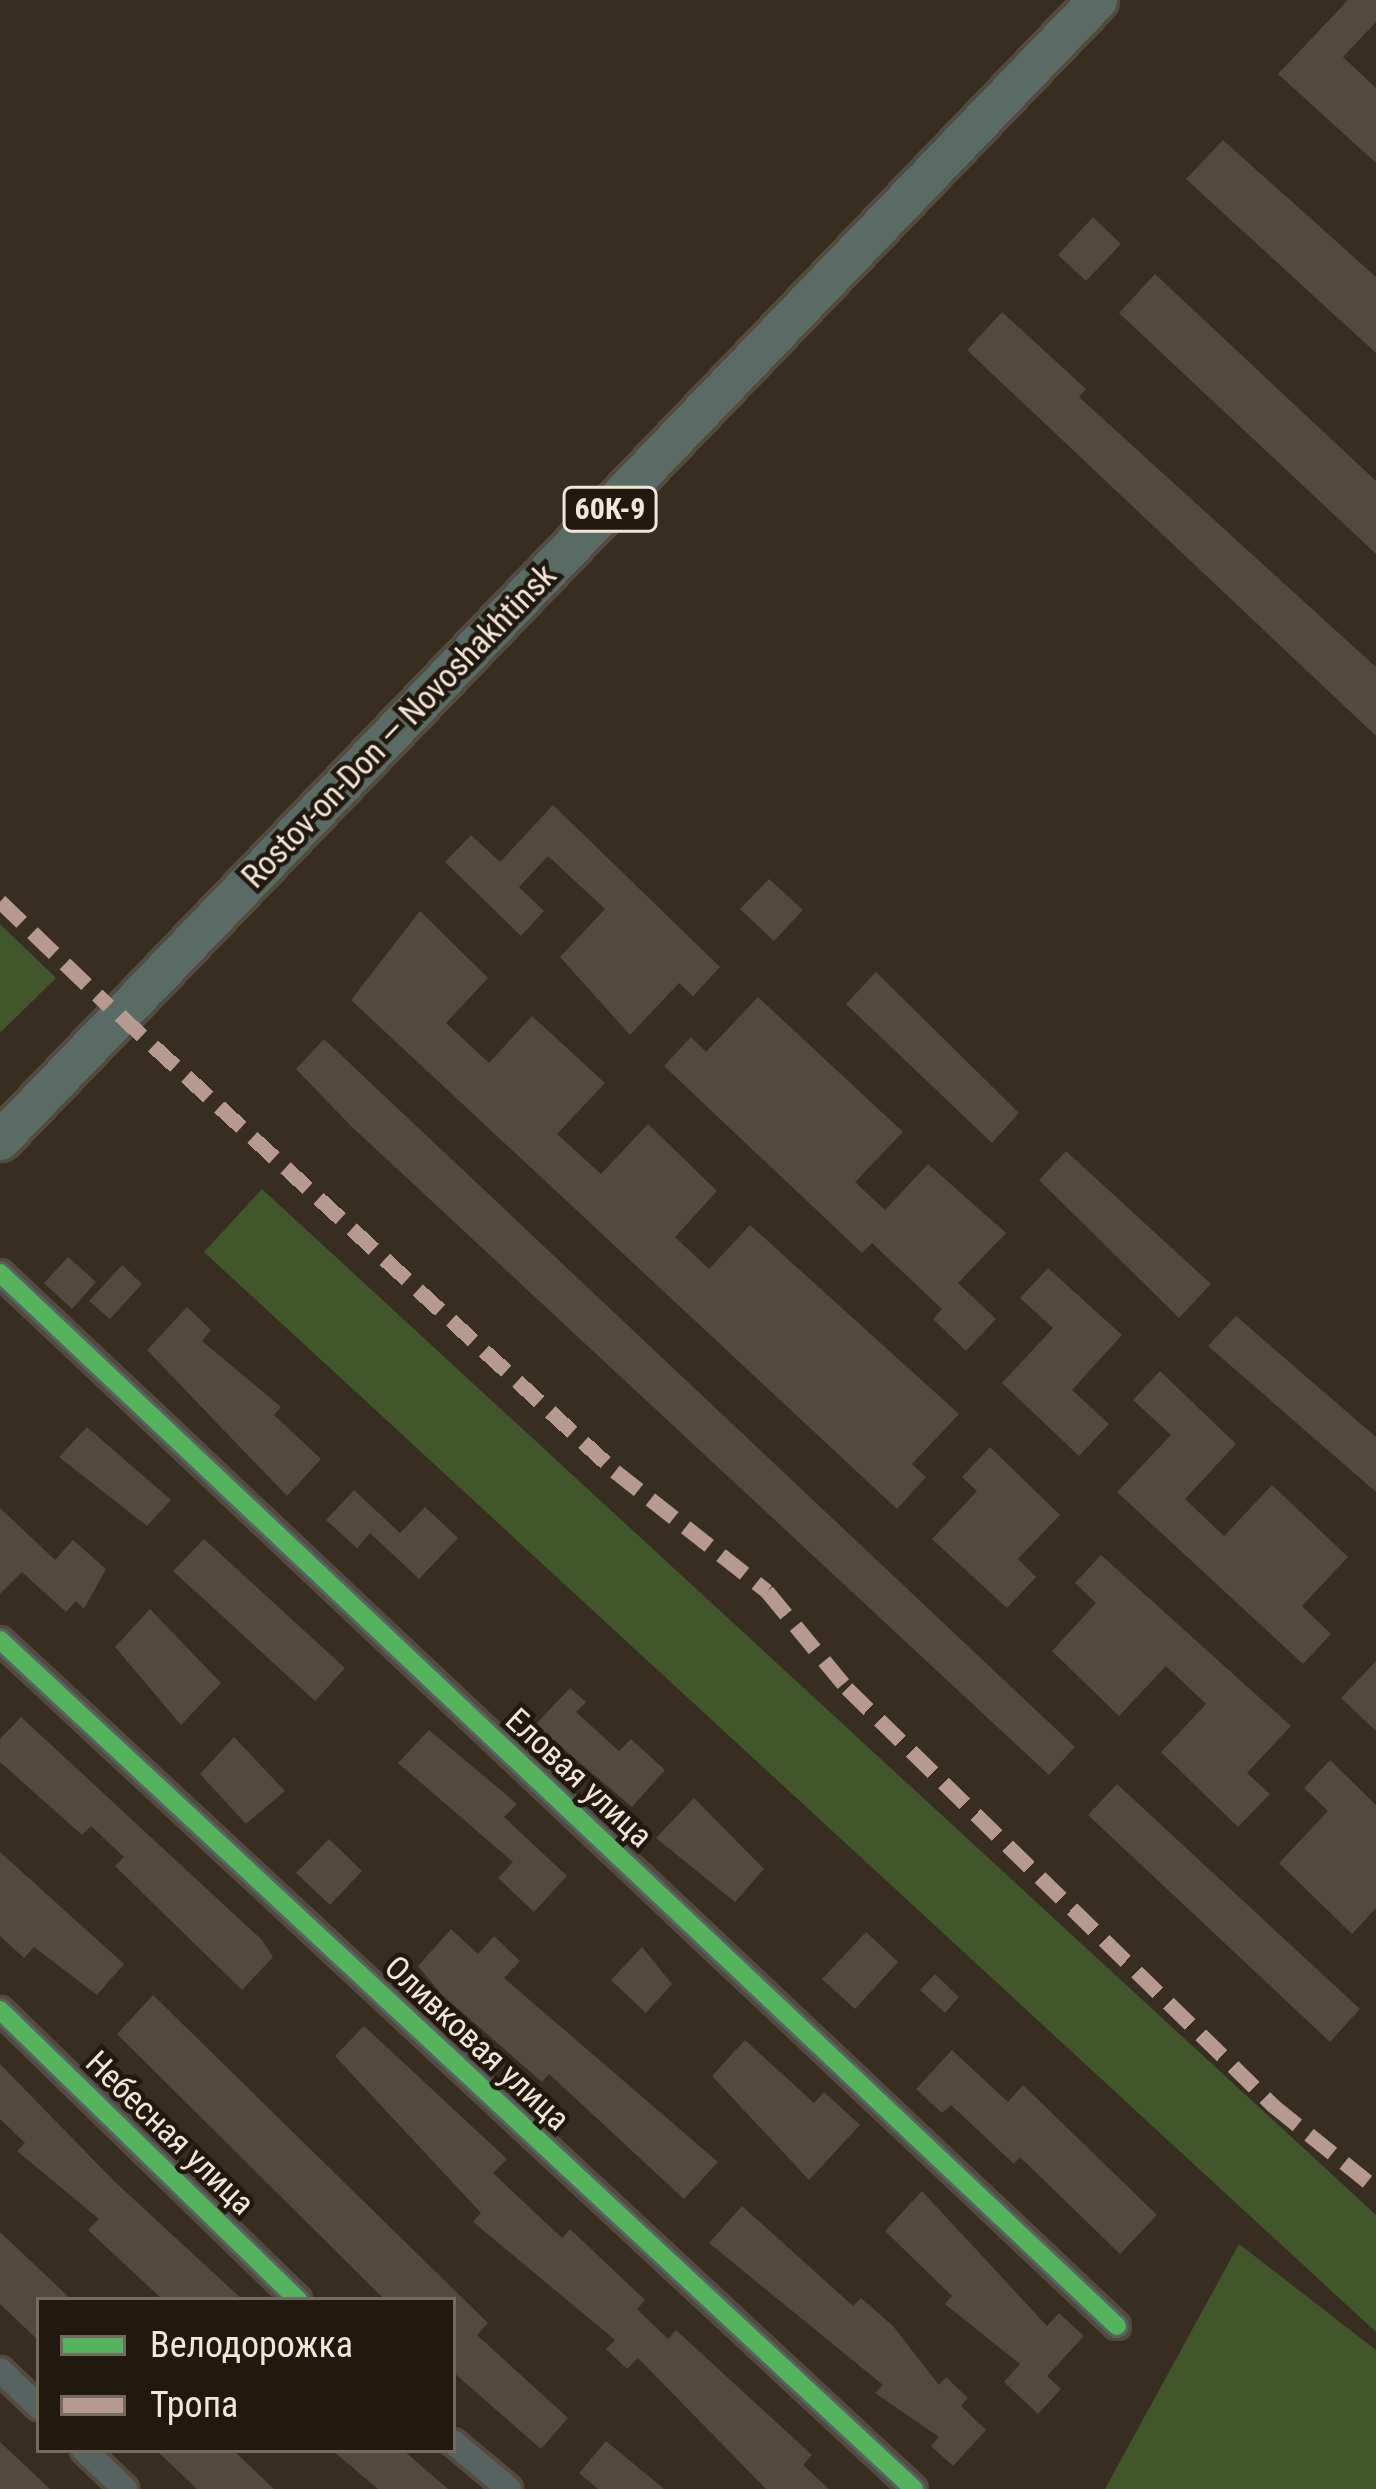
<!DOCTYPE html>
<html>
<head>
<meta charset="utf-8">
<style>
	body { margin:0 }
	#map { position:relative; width:1376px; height:2489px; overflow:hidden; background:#382d21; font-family:"Roboto Condensed",sans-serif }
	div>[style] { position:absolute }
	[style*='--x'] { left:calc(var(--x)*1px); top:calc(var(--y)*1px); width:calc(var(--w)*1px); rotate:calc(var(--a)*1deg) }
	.green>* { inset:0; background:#41572b }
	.building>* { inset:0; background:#52493f }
	.roads { filter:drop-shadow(3px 0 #544b40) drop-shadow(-3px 0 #544b40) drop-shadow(0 3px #544b40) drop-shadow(0 -3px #544b40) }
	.street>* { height:24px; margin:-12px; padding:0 12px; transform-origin:12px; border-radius:12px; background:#566360 }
	.primary>* { height:39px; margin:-19.5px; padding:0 19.5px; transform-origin:19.5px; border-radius:19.5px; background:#5a6b66 }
	.quiet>* { height:15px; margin-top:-7.5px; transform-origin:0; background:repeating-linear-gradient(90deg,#b69a8f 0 30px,transparent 0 45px) }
	.cycleway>* { height:18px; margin:-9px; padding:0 9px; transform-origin:9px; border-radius:9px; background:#56b35d }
	span { translate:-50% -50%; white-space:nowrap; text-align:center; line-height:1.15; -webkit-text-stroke:9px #21180e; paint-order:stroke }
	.shield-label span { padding:3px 9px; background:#21180e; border:3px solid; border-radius:9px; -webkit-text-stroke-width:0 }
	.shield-label { font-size:30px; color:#f4e6d9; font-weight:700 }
	.street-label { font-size:33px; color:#f4e6d9 }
	.legend { position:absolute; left:36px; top:2297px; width:420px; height:156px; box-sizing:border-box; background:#21180e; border:3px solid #756a5f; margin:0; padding:15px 21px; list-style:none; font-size:36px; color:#f4e6d9 }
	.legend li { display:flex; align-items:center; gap:24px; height:60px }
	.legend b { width:60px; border:3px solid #756a5f }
</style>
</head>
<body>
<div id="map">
	<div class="green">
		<i style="clip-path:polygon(0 924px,56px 978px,1px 1032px,0 1031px)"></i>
		<i style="clip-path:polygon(262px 1189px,1376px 2215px,1376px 2332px,204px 1252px)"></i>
		<i style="clip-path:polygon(1239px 2244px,1376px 2350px,1376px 2489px,1105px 2489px)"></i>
	</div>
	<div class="building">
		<i style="clip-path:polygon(1348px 0,1376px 0,1376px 22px,1343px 57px,1376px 88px,1376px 163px,1278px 74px)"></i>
		<i style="clip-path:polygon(1223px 140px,1376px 277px,1376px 353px,1186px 179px)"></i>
		<i style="clip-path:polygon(1093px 217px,1121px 244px,1086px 281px,1058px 255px)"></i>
		<i style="clip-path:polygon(1155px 274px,1376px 481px,1376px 554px,1119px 313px)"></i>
		<i style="clip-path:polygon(1002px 312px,1086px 389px,1079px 397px,1376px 667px,1376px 736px,967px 350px)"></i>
		<i style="clip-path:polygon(553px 805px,720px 967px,693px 996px,679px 983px,630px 1035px,560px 957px,605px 909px,548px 856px,519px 887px,544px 911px,521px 936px,445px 862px,471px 835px,500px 862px)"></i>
		<i style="clip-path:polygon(769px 879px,803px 910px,774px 941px,740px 909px)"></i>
		<i style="clip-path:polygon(420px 911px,488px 978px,446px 1023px,489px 1063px,532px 1016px,605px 1083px,557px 1134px,601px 1174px,648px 1124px,717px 1191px,675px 1237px,709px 1269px,750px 1225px,959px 1414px,912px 1464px,926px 1477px,897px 1509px,351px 1000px)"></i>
		<i style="clip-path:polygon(876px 972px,1019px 1113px,992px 1143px,846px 1004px)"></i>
		<i style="clip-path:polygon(758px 997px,903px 1132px,855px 1182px,885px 1210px,928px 1164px,1006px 1233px,958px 1283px,996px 1319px,966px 1351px,933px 1319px,942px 1309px,872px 1243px,862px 1253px,664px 1066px,691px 1037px,706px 1052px)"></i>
		<i style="clip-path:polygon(324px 1039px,1075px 1747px,1049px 1775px,351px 1126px,296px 1069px)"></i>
		<i style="clip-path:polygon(1066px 1151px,1211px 1284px,1179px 1318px,1039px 1180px)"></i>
		<i style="clip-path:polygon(68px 1257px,96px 1282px,72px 1309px,44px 1283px)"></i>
		<i style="clip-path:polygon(122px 1265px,142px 1284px,110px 1319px,89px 1301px)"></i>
		<i style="clip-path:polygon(1048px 1268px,1122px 1335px,1072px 1390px,1109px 1424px,1079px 1456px,1002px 1383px,1053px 1328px,1020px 1298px)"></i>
		<i style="clip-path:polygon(187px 1307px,211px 1330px,202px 1341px,281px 1407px,274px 1415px,321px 1459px,287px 1496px,147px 1350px)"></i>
		<i style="clip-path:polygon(1236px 1316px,1376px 1437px,1376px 1492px,1208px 1346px)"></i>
		<i style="clip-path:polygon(1160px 1371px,1236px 1444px,1185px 1499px,1224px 1536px,1272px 1485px,1348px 1557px,1302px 1606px,1331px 1634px,1303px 1664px,1117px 1492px,1171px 1435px,1133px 1400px)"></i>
		<i style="clip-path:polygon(87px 1427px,171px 1500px,147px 1526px,59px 1457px)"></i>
		<i style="clip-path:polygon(990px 1447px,1060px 1515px,1018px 1559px,1036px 1577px,1007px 1608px,932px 1539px,977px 1491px,962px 1477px)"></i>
		<i style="clip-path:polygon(354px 1490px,400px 1533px,425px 1507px,458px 1538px,419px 1579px,370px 1533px,357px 1548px,326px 1520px)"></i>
		<i style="clip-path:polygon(0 1508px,55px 1560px,73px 1540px,106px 1569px,84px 1609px,76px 1601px,66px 1612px,22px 1572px,0 1594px)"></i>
		<i style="clip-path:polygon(204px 1539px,345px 1668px,315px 1701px,173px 1571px)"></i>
		<i style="clip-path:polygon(1101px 1555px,1291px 1726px,1247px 1773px,1270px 1794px,1238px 1827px,1161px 1752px,1206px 1704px,1166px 1666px,1119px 1716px,1052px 1651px,1096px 1603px,1075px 1583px)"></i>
		<i style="clip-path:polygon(150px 1609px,221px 1683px,181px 1725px,115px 1647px)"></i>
		<i style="clip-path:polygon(1376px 1661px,1376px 1731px,1341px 1698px)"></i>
		<i style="clip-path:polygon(570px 1688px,586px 1702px,576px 1712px,619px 1751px,631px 1739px,665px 1770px,632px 1807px,535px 1725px)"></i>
		<i style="clip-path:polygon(21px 1717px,262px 1940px,273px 1957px,242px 1990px,115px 1866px,124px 1857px,91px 1826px,82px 1835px,0 1762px,0 1739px)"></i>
		<i style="clip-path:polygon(429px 1730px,517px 1804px,504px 1817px,567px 1876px,534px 1912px,498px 1878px,513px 1862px,398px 1763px)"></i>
		<i style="clip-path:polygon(234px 1737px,285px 1791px,246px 1824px,200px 1774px)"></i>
		<i style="clip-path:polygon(1330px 1760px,1376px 1805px,1376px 1908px,1352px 1934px,1279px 1863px,1328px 1811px,1304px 1788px)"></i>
		<i style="clip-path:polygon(1117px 1784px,1360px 2009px,1330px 2042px,1088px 1815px)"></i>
		<i style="clip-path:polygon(694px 1798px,764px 1869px,735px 1902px,656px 1838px)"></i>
		<i style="clip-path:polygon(329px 1839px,362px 1871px,330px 1905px,296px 1873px)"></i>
		<i style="clip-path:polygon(0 1852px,124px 1964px,97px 1995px,34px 1947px,24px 1958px,0 1936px)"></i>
		<i style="clip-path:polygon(451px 1929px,478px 1954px,494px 1936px,520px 1961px,504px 1978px,718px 2162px,684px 2199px,549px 2074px,542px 2082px,441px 1994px,418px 1966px)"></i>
		<i style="clip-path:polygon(866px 1932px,898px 1962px,855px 2009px,822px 1979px)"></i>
		<i style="clip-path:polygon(642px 1947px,672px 1984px,646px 2013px,611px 1980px)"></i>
		<i style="clip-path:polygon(935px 1974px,959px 1997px,945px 2013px,920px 1990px)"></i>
		<i style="clip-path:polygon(153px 1995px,488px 2323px,477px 2335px,568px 2418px,541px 2449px,453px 2372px,453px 2300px,385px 2300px,117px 2034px)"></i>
		<i style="clip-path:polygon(364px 2026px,507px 2159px,493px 2173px,562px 2238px,570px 2229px,645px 2300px,637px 2309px,668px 2339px,676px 2330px,812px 2455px,803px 2465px,829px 2489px,766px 2489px,638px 2358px,627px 2369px,606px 2349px,615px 2340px,473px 2222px,481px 2213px,335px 2056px)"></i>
		<i style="clip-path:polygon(745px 2040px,814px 2103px,824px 2092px,860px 2125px,809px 2180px,712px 2076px)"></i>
		<i style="clip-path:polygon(952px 2050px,1008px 2102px,1023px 2085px,1157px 2215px,1120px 2254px,1020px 2157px,1014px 2164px,951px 2105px,942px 2113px,916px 2089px)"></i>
		<i style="clip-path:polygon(0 2064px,114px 2181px,243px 2300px,163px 2300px,88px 2230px,99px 2219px,17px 2151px,25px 2143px,0 2119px)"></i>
		<i style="clip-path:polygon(922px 2191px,1047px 2326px,1059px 2313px,1084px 2336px,1047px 2376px,1061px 2389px,1038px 2414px,1004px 2382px,1020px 2364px,945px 2304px,952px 2296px,885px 2231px)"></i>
		<i style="clip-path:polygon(742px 2206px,853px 2306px,861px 2298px,893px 2326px,939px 2385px,946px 2377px,968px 2398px,961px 2406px,986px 2430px,953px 2466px,931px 2446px,939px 2437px,875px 2393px,883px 2385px,709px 2243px)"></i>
		<i style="clip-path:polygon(0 2232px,72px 2300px,39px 2300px,39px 2341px,0 2304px)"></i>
		<i style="clip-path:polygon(606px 2441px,664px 2489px,598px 2489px,579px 2473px)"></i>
		<i style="clip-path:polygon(0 2442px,31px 2471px,50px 2489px,0 2489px)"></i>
		<i style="clip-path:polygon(156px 2450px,233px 2450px,274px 2489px,197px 2489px)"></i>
		<i style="clip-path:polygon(332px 2450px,403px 2450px,448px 2489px,378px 2489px)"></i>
	</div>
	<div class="roads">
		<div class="street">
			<i style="--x:0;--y:1273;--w:1535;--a:43.31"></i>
			<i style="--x:0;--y:1640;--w:1247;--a:42.89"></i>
			<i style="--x:0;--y:2010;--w:416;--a:44.2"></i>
			<i style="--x:0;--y:2370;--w:54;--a:43.5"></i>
			<i style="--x:453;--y:2442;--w:73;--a:40"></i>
			<i style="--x:84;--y:2450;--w:57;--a:43.6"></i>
		</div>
		<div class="primary">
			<i style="--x:0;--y:1140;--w:1582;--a:-46.1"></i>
		</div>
	</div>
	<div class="quiet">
		<i style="--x:0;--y:901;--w:151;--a:43.9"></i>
		<i style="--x:120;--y:1015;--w:673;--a:42.65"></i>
		<i style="--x:615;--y:1471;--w:194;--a:38.3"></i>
		<i style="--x:767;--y:1591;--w:126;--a:50.5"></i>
		<i style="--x:847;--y:1688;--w:598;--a:44.39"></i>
		<i style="--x:1274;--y:2106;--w:131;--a:38.8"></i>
	</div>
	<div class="cycleway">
		<i style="--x:0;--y:1273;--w:1535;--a:43.31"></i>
		<i style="--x:0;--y:1640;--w:1247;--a:42.89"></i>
		<i style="--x:0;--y:2010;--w:416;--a:44.2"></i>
	</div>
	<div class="shield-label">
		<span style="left:610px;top:509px">60К-9</span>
	</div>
	<div class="street-label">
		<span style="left:399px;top:726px;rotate:-46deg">Rostov-on-Don — Novoshakhtinsk</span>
		<span style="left:579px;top:1778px;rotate:43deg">Еловая улица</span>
		<span style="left:477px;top:2043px;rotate:43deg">Оливковая улица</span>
		<span style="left:170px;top:2133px;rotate:44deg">Небесная улица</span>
	</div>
	<ul class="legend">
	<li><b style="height:15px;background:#56b35d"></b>Велодорожка</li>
	<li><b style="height:15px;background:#b69a8f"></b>Тропа</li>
	</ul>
</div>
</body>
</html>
